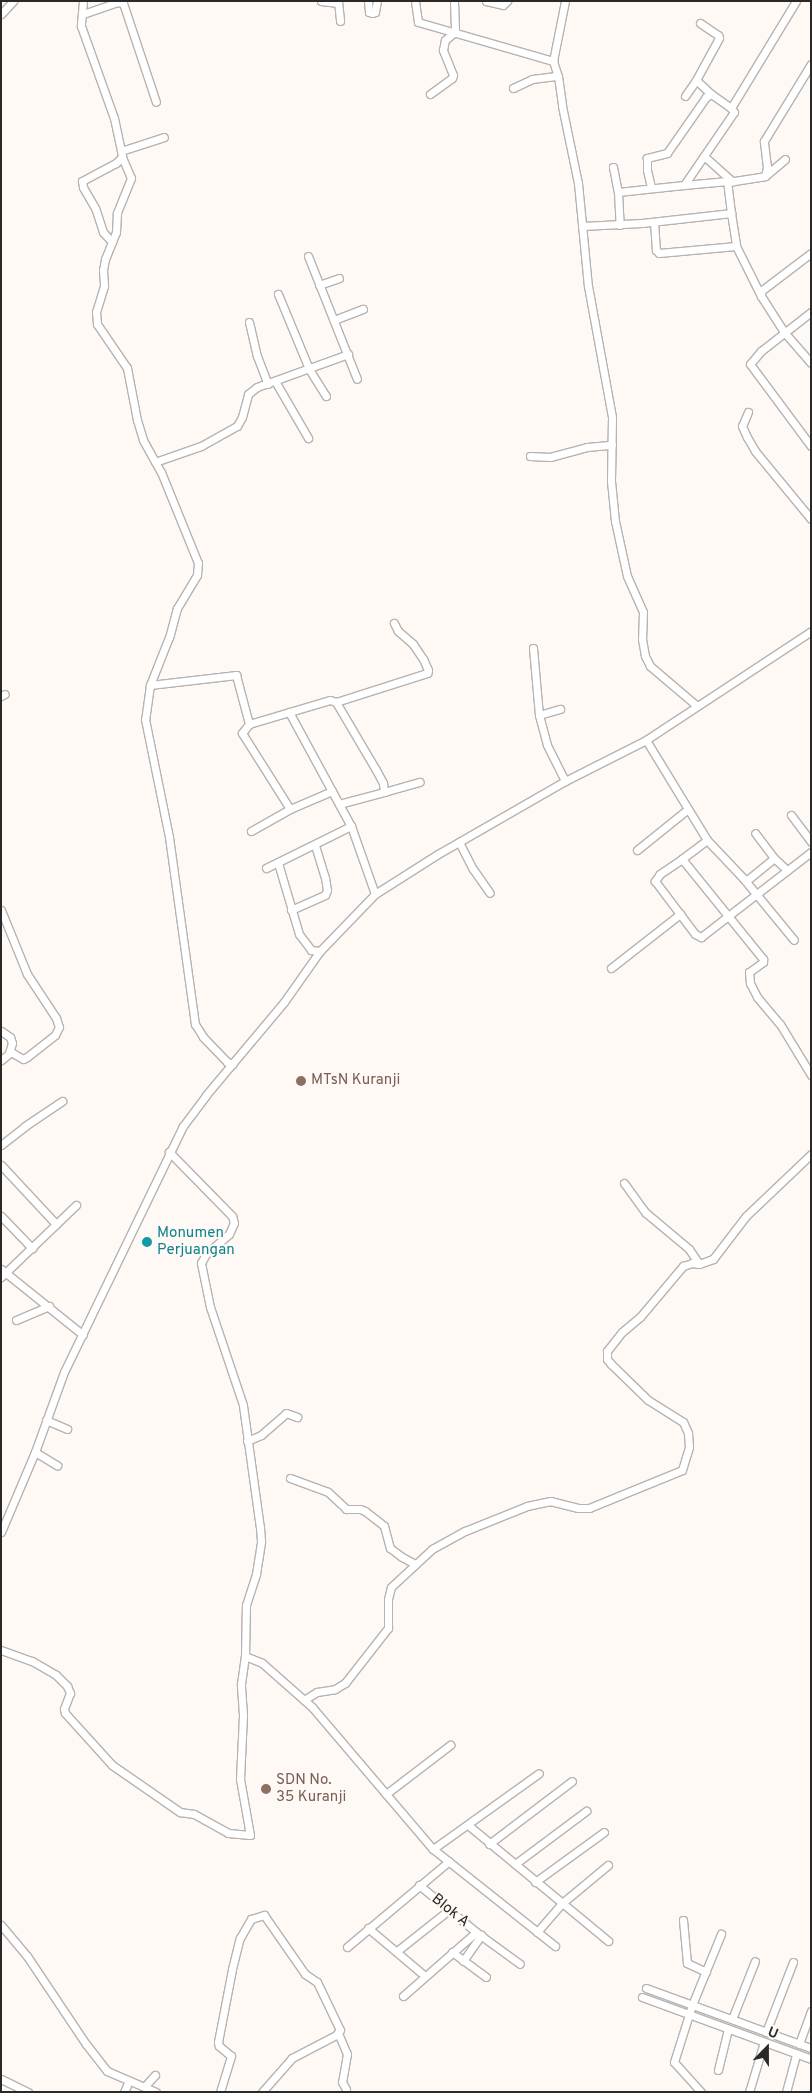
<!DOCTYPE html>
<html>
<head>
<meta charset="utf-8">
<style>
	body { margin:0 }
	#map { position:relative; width:812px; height:2093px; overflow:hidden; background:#fff9f5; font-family:Overpass,sans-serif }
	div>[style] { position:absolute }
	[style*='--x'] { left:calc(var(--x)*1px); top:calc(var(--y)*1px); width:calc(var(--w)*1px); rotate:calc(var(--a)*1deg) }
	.roads { filter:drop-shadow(1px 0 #b9b2ae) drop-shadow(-1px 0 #b9b2ae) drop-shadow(0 1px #b9b2ae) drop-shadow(0 -1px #b9b2ae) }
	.minor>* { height:7px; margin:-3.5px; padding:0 3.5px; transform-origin:3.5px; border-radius:3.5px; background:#fff }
	.dots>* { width:14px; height:14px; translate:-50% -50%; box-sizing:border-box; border:2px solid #fff9f5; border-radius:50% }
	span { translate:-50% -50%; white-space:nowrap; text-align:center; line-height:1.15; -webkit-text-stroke:4px #fff9f5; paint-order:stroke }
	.education-label { font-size:15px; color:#785e54 }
	.left { translate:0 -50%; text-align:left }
	.culture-label { font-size:15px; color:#0d838f }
	.street-label { font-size:15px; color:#2b2927 }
	.frame { position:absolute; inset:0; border:2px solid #2b2927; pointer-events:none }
	.north { position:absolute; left:742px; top:2023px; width:50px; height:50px; -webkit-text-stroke:4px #fff9f5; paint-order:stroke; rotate:22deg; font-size:14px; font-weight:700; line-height:20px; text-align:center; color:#2b2927 }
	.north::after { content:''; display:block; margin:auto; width:18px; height:22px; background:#2b2927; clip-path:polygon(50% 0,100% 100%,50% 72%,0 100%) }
</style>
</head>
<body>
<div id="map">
	<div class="roads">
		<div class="minor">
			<i style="--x:83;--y:1;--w:25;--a:95"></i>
			<i style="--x:81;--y:26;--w:98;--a:70.3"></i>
			<i style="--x:114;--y:118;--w:40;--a:78"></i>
			<i style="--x:122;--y:157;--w:23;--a:67"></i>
			<i style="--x:131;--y:178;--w:38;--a:112"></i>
			<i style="--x:117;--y:213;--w:19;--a:93"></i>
			<i style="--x:116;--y:232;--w:29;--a:112"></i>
			<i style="--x:105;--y:259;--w:11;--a:100"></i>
			<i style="--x:103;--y:270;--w:16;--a:86"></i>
			<i style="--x:104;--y:286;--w:27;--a:107"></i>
			<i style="--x:96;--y:312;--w:12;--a:85"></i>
			<i style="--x:97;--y:324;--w:53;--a:55.7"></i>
			<i style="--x:127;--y:368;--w:53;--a:79.1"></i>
			<i style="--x:137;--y:420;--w:21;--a:73"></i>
			<i style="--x:143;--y:440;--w:37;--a:61"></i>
			<i style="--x:161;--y:472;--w:98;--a:67.9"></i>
			<i style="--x:198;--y:563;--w:12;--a:95"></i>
			<i style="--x:197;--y:575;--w:39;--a:121"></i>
			<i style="--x:177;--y:608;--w:30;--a:105"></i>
			<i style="--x:169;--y:637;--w:52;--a:111.6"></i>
			<i style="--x:150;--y:685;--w:34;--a:98"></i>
			<i style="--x:145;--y:719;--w:120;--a:78.5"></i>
			<i style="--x:169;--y:837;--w:189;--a:82.1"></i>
			<i style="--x:195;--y:1024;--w:15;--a:58"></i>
			<i style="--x:203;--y:1037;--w:35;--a:46"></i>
			<i style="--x:227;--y:1062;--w:6;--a:18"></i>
			<i style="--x:321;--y:1;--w:17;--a:7"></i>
			<i style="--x:338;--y:1;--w:20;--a:84"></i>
			<i style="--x:368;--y:1;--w:11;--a:85"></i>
			<i style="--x:369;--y:12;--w:3;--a:18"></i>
			<i style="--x:372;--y:13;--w:3;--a:-18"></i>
			<i style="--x:375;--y:12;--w:11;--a:-80"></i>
			<i style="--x:415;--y:1;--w:21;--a:82"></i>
			<i style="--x:418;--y:22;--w:141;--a:16.1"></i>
			<i style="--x:454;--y:1;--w:31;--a:88"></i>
			<i style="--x:486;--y:1;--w:17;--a:13"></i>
			<i style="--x:503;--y:5;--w:6;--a:-45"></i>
			<i style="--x:565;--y:1;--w:61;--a:101.3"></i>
			<i style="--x:553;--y:61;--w:16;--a:72"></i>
			<i style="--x:558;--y:76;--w:30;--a:82"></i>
			<i style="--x:562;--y:106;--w:79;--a:78.3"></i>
			<i style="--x:578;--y:183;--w:103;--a:84.5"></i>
			<i style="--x:588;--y:286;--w:133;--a:79.6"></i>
			<i style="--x:612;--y:417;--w:64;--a:90.9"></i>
			<i style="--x:611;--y:481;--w:40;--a:84.3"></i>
			<i style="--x:615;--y:521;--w:56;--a:77.7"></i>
			<i style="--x:627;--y:576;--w:39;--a:66"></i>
			<i style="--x:643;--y:612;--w:27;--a:92"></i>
			<i style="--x:642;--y:639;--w:17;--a:80"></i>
			<i style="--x:645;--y:656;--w:11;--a:63"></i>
			<i style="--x:650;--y:666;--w:60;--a:40.3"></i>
			<i style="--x:1;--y:14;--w:18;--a:-47"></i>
			<i style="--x:83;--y:14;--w:36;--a:-19"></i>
			<i style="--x:117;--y:2;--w:6;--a:9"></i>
			<i style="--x:123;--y:3;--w:104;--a:71.6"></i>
			<i style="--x:700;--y:23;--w:22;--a:34"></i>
			<i style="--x:718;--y:35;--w:3;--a:72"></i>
			<i style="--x:719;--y:38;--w:48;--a:118.7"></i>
			<i style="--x:696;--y:80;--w:21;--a:43"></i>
			<i style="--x:513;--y:88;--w:21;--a:-25"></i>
			<i style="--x:532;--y:79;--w:26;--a:-7"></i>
			<i style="--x:430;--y:94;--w:27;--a:-36"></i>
			<i style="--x:452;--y:78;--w:3;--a:-72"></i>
			<i style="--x:453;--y:75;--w:27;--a:-112"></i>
			<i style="--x:443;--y:50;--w:10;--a:-79"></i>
			<i style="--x:445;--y:40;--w:13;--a:-39"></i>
			<i style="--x:685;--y:96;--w:19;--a:-55"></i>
			<i style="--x:731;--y:108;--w:125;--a:-58.7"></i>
			<i style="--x:121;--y:151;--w:45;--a:-18"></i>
			<i style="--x:704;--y:156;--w:38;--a:42"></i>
			<i style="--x:613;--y:167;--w:25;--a:79"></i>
			<i style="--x:618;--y:192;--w:33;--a:87"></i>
			<i style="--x:765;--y:176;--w:9;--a:-77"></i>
			<i style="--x:767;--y:167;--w:26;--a:-97"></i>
			<i style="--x:764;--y:141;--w:90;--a:-58.6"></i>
			<i style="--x:728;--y:182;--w:37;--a:-9"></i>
			<i style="--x:765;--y:176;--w:26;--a:-40"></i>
			<i style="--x:618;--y:192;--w:66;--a:-6.1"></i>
			<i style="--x:684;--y:185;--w:88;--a:-55.6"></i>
			<i style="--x:734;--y:112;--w:5;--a:-127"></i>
			<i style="--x:731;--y:108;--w:24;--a:-145"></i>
			<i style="--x:711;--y:94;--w:6;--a:149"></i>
			<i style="--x:706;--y:97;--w:68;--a:124.9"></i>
			<i style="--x:667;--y:153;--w:21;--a:166"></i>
			<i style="--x:647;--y:158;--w:12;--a:90"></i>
			<i style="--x:647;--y:170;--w:18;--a:77"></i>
			<i style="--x:731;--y:213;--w:33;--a:81"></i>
			<i style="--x:736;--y:246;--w:56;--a:63.4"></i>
			<i style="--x:654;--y:222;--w:28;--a:86"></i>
			<i style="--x:656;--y:250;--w:4;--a:45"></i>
			<i style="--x:659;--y:253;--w:77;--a:-5.2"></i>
			<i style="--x:582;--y:226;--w:60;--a:-2.9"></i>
			<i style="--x:642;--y:223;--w:90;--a:-6.4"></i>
			<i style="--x:731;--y:213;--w:32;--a:-97"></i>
			<i style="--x:727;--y:181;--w:43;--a:174.7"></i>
			<i style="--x:112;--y:242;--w:13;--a:-132"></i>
			<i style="--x:103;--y:232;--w:25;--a:-108"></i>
			<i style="--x:95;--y:208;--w:24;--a:-120"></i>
			<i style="--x:83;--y:187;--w:6;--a:-99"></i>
			<i style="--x:82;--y:181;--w:38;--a:-28"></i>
			<i style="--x:116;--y:163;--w:8;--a:-45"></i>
			<i style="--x:811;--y:253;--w:63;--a:142.8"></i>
			<i style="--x:761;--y:291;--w:5;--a:90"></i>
			<i style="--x:761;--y:296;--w:43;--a:57.4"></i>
			<i style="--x:784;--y:332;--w:41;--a:48.9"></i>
			<i style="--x:308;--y:256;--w:132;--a:68.3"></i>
			<i style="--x:319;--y:285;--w:21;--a:-19"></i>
			<i style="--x:278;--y:294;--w:81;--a:67.5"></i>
			<i style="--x:309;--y:369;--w:32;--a:58"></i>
			<i style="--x:811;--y:312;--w:63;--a:142"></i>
			<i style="--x:761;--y:351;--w:17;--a:130"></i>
			<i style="--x:750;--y:364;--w:102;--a:53.4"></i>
			<i style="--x:334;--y:320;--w:31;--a:-21"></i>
			<i style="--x:249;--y:322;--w:35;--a:77"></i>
			<i style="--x:257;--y:356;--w:30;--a:69"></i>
			<i style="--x:275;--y:381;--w:66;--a:59.9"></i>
			<i style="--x:748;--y:412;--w:15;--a:113"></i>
			<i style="--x:742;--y:426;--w:12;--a:66"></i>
			<i style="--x:747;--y:437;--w:16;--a:60"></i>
			<i style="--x:755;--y:451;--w:88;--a:50.5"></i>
			<i style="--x:530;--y:456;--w:20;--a:3"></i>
			<i style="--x:550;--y:457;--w:38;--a:-15"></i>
			<i style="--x:587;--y:447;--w:25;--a:-5"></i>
			<i style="--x:155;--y:462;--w:49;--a:-19.2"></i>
			<i style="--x:201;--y:446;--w:41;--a:-29.1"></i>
			<i style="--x:237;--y:426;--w:10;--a:-61"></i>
			<i style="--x:242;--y:417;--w:24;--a:-75"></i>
			<i style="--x:248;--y:394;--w:11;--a:-38"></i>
			<i style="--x:257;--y:387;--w:97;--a:-19.9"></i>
			<i style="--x:533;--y:648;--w:67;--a:84.9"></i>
			<i style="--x:539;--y:715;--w:31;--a:75"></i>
			<i style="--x:547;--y:745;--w:40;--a:63.4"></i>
			<i style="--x:150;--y:685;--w:87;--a:-6.6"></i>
			<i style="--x:236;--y:675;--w:51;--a:75.1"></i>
			<i style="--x:1;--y:696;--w:4;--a:-27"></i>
			<i style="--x:289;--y:712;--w:130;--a:61.5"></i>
			<i style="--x:351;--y:826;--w:72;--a:70.6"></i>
			<i style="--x:539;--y:715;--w:22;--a:-16"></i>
			<i style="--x:646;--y:740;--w:117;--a:58.6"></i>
			<i style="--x:707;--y:840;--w:52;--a:46.5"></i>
			<i style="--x:743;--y:878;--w:80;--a:50.6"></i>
			<i style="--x:332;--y:791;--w:46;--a:156.8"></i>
			<i style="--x:290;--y:809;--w:90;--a:-122.3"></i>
			<i style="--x:242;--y:733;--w:11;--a:-52"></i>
			<i style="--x:249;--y:724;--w:84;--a:-16.5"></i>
			<i style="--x:330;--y:700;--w:6;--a:18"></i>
			<i style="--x:384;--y:792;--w:37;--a:-16"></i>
			<i style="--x:339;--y:804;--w:47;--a:-14.9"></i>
			<i style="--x:384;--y:792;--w:9;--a:-96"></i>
			<i style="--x:383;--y:783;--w:15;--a:-118"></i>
			<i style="--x:376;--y:770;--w:79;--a:-120.5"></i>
			<i style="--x:336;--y:702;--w:96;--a:-17.7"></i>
			<i style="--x:427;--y:673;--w:3;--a:-72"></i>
			<i style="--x:428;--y:670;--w:12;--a:-114"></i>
			<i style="--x:423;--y:659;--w:18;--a:-124"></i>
			<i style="--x:413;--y:644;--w:20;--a:-139"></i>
			<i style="--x:398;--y:631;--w:9;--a:-117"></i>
			<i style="--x:791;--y:815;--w:34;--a:53"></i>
			<i style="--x:251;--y:831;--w:45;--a:-29.4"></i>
			<i style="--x:707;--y:840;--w:31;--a:143"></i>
			<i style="--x:682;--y:859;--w:129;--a:51"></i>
			<i style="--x:763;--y:959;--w:3;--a:90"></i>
			<i style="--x:763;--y:962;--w:17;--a:144"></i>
			<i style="--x:749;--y:972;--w:11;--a:85"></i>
			<i style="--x:750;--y:983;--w:16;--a:63"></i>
			<i style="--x:757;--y:997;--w:35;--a:50"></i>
			<i style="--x:780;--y:1024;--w:60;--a:58.7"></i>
			<i style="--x:459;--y:842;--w:30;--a:63"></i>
			<i style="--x:473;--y:869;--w:29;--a:55"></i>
			<i style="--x:637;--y:850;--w:65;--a:-38.8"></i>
			<i style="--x:774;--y:858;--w:18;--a:43"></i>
			<i style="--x:682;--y:859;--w:27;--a:146"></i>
			<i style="--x:660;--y:874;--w:9;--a:126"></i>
			<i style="--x:655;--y:881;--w:66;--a:53"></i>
			<i style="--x:695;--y:934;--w:7;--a:27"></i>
			<i style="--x:701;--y:937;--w:139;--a:-37.7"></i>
			<i style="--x:278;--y:863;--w:74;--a:73.5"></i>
			<i style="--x:299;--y:934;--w:20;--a:53"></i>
			<i style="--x:311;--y:950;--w:9;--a:6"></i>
			<i style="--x:266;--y:868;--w:95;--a:-26.3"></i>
			<i style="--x:746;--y:881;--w:36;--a:-39"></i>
			<i style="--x:774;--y:858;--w:31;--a:-127"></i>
			<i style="--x:1;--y:910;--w:69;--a:67.9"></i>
			<i style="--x:27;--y:974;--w:53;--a:56.6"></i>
			<i style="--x:56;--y:1018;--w:9;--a:72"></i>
			<i style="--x:59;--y:1027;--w:9;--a:117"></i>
			<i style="--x:55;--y:1035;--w:36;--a:142"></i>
			<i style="--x:27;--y:1057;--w:4;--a:153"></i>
			<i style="--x:23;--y:1059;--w:14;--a:-150"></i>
			<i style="--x:11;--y:1052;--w:13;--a:141"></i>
			<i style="--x:291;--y:910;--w:37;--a:-24"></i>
			<i style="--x:325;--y:895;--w:5;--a:-68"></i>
			<i style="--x:327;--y:890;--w:12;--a:-99"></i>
			<i style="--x:325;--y:878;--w:34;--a:-107"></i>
			<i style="--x:611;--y:968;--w:88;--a:-38"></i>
			<i style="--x:1;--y:1031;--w:11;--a:34"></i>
			<i style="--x:10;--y:1037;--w:6;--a:72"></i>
			<i style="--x:12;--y:1043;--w:10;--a:107"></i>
			<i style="--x:1;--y:1145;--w:31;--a:-38"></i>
			<i style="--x:25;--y:1126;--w:45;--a:-34"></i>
			<i style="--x:1;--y:1165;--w:81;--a:47"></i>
			<i style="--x:624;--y:1183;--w:37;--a:54"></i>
			<i style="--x:646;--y:1213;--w:56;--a:39.9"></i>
			<i style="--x:689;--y:1249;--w:18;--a:56"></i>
			<i style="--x:1;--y:1216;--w:45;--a:45.9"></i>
			<i style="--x:1;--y:1269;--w:105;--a:38.8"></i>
			<i style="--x:1;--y:1277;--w:104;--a:-43.8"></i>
			<i style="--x:16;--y:1320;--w:36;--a:-23"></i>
			<i style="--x:46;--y:1420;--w:23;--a:23"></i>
			<i style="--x:247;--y:1441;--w:15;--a:-23"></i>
			<i style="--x:261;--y:1435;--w:33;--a:-41"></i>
			<i style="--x:286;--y:1413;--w:12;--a:20"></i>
			<i style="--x:35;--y:1452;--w:26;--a:31"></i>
			<i style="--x:290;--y:1478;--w:40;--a:20.2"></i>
			<i style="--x:328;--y:1492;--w:25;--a:43"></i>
			<i style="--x:346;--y:1509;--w:14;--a:0"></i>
			<i style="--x:360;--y:1509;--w:5;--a:22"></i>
			<i style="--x:365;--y:1511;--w:24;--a:38"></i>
			<i style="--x:384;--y:1526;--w:23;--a:75"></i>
			<i style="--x:390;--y:1548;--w:15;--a:37"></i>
			<i style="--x:402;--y:1557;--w:15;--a:28"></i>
			<i style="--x:1;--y:1532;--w:87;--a:-67"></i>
			<i style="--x:35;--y:1452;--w:85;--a:-70.1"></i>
			<i style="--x:64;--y:1372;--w:273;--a:-64.2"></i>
			<i style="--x:183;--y:1126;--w:39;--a:-53"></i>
			<i style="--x:206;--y:1095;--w:121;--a:-50"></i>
			<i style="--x:284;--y:1002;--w:62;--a:-54.8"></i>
			<i style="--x:320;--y:951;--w:79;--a:-46"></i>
			<i style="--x:375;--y:894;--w:75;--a:-32.4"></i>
			<i style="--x:438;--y:854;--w:146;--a:-29.9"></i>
			<i style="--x:565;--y:781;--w:91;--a:-26.8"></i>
			<i style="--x:646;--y:740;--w:198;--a:-33.4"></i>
			<i style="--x:1;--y:1650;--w:33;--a:20"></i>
			<i style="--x:32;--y:1661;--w:28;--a:30"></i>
			<i style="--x:56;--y:1675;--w:16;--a:45"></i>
			<i style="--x:67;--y:1686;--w:8;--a:67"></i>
			<i style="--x:70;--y:1693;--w:17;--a:111"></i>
			<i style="--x:64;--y:1709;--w:4;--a:76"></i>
			<i style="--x:65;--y:1713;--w:70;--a:47.9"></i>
			<i style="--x:112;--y:1765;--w:83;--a:34.7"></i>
			<i style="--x:180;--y:1812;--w:14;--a:8"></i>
			<i style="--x:194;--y:1814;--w:39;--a:29"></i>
			<i style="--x:228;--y:1833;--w:22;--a:5"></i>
			<i style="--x:250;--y:1835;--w:57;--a:-100.1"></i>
			<i style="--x:240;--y:1779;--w:64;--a:-87.3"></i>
			<i style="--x:243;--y:1715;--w:31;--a:-94"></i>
			<i style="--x:241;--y:1684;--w:28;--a:-82"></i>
			<i style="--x:245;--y:1656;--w:51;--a:-88.9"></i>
			<i style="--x:246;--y:1605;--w:33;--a:-72"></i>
			<i style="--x:256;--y:1574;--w:33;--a:-81"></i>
			<i style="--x:261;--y:1541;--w:13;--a:-94"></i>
			<i style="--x:260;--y:1528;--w:124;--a:-97.9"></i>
			<i style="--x:243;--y:1405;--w:103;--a:-108.6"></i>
			<i style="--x:210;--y:1307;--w:45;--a:-101.6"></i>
			<i style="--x:201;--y:1263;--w:10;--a:-61"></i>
			<i style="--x:206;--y:1254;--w:30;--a:-41"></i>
			<i style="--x:229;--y:1234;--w:12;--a:-66"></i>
			<i style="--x:234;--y:1223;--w:7;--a:-106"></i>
			<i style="--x:232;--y:1216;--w:90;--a:-134.5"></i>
			<i style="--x:245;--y:1656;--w:18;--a:22"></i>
			<i style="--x:262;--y:1663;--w:67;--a:41.3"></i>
			<i style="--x:312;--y:1707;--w:187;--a:49.6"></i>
			<i style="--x:433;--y:1849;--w:130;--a:-35.6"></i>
			<i style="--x:304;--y:1700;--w:15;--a:-32"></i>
			<i style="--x:317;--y:1692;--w:18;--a:-9"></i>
			<i style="--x:335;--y:1689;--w:12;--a:-31"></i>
			<i style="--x:345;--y:1683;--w:70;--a:-52"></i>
			<i style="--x:388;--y:1628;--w:29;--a:-90"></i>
			<i style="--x:388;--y:1599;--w:12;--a:-76"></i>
			<i style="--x:391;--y:1587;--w:56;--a:-42.8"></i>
			<i style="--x:432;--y:1549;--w:38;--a:-29"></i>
			<i style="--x:465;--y:1531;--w:67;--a:-22"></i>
			<i style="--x:527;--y:1506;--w:24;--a:-12"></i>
			<i style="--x:550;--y:1501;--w:29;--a:14"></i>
			<i style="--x:578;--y:1508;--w:11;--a:0"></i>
			<i style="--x:589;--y:1508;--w:100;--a:-22.2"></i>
			<i style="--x:682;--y:1470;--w:24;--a:-73"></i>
			<i style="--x:689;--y:1447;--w:14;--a:-94"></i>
			<i style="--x:688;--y:1433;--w:12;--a:-114"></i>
			<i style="--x:683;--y:1422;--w:41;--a:-147.8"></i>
			<i style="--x:648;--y:1400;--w:52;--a:-135.8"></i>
			<i style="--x:611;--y:1364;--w:6;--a:-129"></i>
			<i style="--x:607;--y:1359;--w:8;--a:-90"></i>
			<i style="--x:607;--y:1351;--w:24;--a:-52"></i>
			<i style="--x:622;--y:1332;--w:23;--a:-40"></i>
			<i style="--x:640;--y:1317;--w:67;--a:-49.9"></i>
			<i style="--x:683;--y:1266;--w:9;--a:-18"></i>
			<i style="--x:692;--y:1263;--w:7;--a:8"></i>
			<i style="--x:699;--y:1264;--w:15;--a:-20"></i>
			<i style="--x:713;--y:1259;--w:54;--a:-52.5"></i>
			<i style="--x:746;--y:1216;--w:90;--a:-43.6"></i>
			<i style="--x:386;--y:1794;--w:81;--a:-37.4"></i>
			<i style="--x:468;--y:1825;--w:182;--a:39.6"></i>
			<i style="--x:489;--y:1844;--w:104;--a:-37.2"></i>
			<i style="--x:433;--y:1849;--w:156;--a:38.5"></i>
			<i style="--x:515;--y:1864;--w:89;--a:-36.7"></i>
			<i style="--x:535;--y:1882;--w:85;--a:-35.9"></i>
			<i style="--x:419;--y:1885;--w:74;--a:39.5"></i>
			<i style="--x:476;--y:1932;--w:54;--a:36"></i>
			<i style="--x:683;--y:1920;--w:43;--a:84.7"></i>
			<i style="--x:687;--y:1963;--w:21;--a:25"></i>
			<i style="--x:1;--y:1925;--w:40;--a:50"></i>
			<i style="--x:27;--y:1956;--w:106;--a:56.2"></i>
			<i style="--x:86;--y:2044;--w:34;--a:52"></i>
			<i style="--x:107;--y:2071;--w:53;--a:23.2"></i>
			<i style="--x:368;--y:1928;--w:75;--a:40.1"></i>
			<i style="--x:537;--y:1932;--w:37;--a:-49"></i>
			<i style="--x:561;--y:1904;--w:61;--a:-39.7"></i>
			<i style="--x:347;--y:1947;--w:133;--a:-40.1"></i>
			<i style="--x:397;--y:1951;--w:66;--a:-38.3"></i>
			<i style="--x:452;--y:1952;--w:42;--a:36.3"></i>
			<i style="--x:463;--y:1961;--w:32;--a:-55"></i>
			<i style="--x:646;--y:1988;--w:176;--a:20"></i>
			<i style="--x:403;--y:1996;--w:97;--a:-41.2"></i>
			<i style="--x:642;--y:1997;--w:180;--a:20.1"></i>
			<i style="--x:732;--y:2019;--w:62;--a:-68.4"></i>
			<i style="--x:766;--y:2032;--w:75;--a:-68.9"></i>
			<i style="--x:338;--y:2033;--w:23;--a:67"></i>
			<i style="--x:347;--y:2054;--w:28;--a:100"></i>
			<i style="--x:342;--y:2082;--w:8;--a:60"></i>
			<i style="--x:799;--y:2044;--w:35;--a:-70"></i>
			<i style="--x:718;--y:2070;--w:42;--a:-76.3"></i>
			<i style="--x:1;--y:2079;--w:30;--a:26"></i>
			<i style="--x:145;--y:2086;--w:15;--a:-48"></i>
			<i style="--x:124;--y:2092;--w:12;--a:-66"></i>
			<i style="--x:220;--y:2092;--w:38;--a:-73"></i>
			<i style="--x:231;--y:2056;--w:16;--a:-140"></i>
			<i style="--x:219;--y:2046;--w:4;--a:-104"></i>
			<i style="--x:218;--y:2042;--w:74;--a:-79.1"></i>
			<i style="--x:232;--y:1969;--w:32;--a:-76"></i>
			<i style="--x:240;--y:1938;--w:22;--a:-60"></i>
			<i style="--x:251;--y:1919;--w:14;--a:-17"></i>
			<i style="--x:264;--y:1915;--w:72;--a:55.2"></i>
			<i style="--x:305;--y:1974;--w:14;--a:34"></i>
			<i style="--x:317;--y:1982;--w:53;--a:64.4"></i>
			<i style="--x:340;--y:2030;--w:6;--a:129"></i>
			<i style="--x:336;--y:2035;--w:50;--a:152.4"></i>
			<i style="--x:292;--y:2058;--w:45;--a:131.4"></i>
			<i style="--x:701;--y:2092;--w:40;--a:-132"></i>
			<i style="--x:674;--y:2062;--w:60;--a:-72.5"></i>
			<i style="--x:692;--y:2005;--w:77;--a:-67.8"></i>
			<i style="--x:749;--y:2092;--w:52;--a:-73.3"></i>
			<i style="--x:786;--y:2092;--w:39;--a:-75"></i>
		</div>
	</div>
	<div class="dots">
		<i style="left:301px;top:1081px;background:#8d6e63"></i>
		<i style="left:147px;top:1242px;background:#0f9aa8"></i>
		<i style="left:266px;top:1789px;background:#8d6e63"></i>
	</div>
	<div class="education-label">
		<span class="left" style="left:311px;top:1081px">MTsN Kuranji</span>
		<span class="left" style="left:276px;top:1789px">SDN No.<br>35 Kuranji</span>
	</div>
	<div class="culture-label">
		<span class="left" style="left:157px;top:1242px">Monumen<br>Perjuangan</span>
	</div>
	<div class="street-label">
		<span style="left:450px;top:1911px;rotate:39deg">Blok A</span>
	</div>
	<div class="frame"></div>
	<div class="north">U</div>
</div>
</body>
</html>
